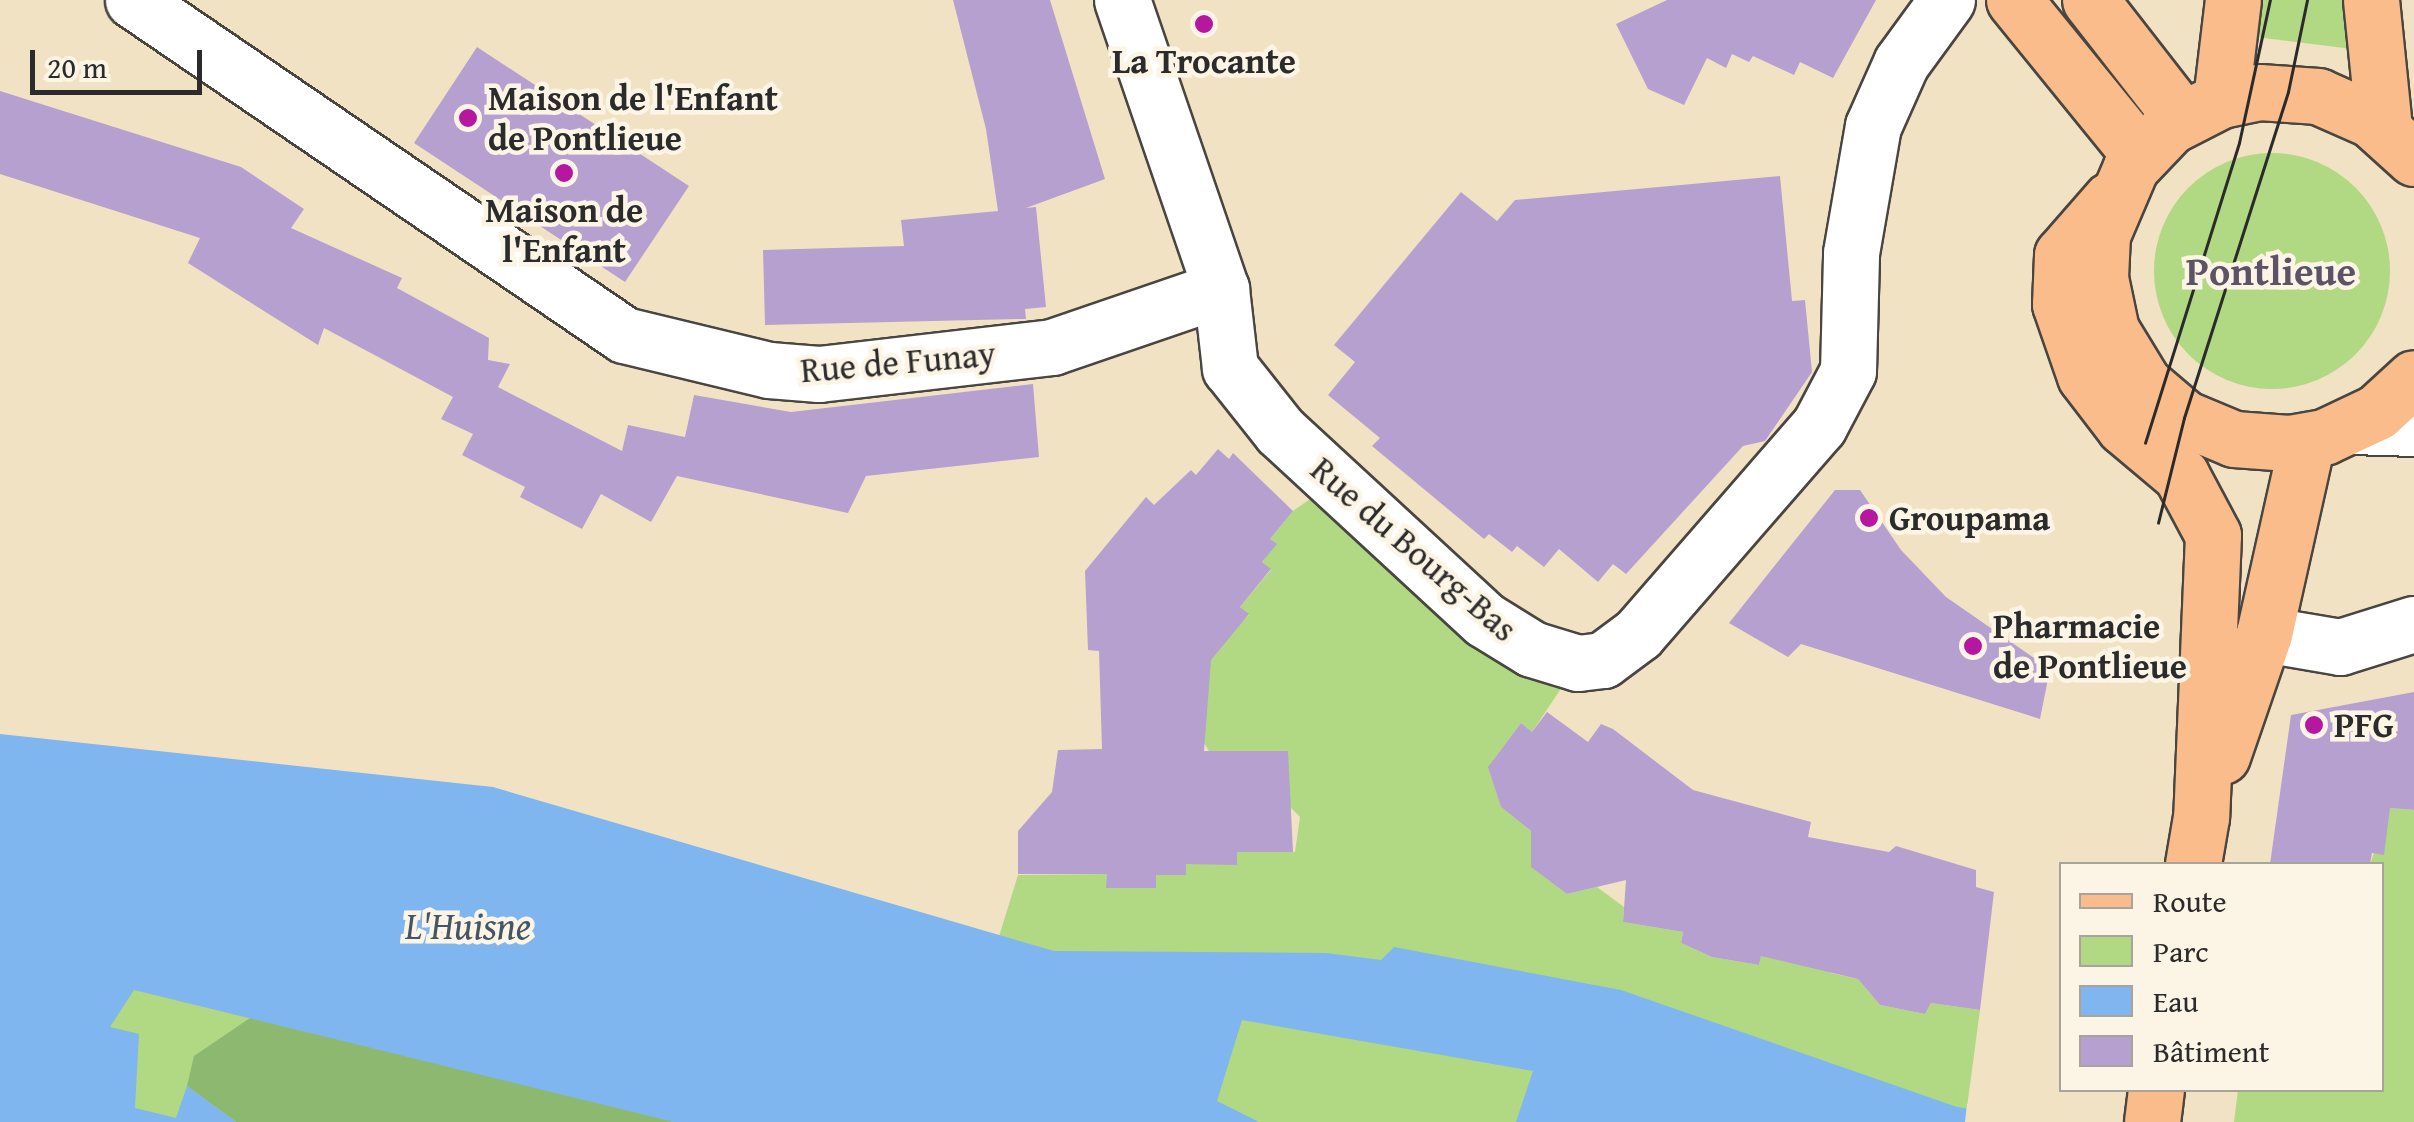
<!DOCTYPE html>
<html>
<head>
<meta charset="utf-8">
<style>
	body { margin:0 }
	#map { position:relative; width:2414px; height:1122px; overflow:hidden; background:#f2e2c4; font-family:"Gentium Book Plus",serif }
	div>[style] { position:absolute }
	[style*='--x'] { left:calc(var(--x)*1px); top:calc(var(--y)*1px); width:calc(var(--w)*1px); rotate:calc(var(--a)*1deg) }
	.green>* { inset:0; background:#b1d882 }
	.round { border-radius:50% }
	.forest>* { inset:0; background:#8cb870 }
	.water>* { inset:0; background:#7fb6ef }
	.pier>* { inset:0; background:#f2e2c4 }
	.building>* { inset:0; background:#b6a0cf }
	.roads { filter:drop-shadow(2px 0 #494642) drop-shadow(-2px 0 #494642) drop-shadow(0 2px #494642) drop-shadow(0 -2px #494642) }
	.minor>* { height:55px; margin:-27.5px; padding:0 27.5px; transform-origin:27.5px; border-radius:27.5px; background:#fff }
	.major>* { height:55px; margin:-27.5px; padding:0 27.5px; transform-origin:27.5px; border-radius:27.5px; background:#f9bc8a }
	.tram>* { height:2.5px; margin:-1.25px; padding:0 1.25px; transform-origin:1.25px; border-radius:1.25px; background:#2b2b2b }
	.dots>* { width:28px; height:28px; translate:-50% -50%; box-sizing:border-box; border:5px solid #fcf5e5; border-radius:50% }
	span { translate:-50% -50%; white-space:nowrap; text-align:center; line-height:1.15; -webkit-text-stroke:9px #fcf5e5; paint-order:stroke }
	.poi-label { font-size:35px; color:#2b2b2b; font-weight:700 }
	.left { translate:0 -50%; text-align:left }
	.street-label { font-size:35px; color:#2b2b2b }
	.water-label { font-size:38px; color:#456; font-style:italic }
	.quarter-label { font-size:40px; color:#5c5464; font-weight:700 }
	.legend { position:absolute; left:2059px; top:862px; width:325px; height:230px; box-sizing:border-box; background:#fcf5e5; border:2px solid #a8a49b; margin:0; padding:12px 18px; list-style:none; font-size:30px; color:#2b2b2b }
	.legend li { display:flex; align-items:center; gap:20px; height:50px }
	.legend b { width:50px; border:2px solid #a8a49b }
	.scale { position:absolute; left:30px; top:50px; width:172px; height:45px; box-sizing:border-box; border:5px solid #2b2b2b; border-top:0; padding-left:12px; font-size:30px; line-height:35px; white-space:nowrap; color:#2b2b2b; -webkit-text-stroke:8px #fcf5e5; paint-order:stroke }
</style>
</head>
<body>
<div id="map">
	<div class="green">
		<i style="clip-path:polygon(2253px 0,2352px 0,2360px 50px,2248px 36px)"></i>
		<i class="round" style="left:2154px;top:153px;width:236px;height:236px"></i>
		<i style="clip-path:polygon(1333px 483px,1578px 663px,1532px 732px,1521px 723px,1489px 766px,1501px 807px,1531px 831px,1532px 867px,1567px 894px,1597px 887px,1624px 907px,1623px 922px,1683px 932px,1681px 943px,1712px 957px,1759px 965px,1764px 940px,1829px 962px,1831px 973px,1858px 979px,1880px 1005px,1925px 1014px,1931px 1003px,1980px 1010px,1965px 1122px,0 1122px,0 929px,945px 1111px,1018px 875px,1107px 874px,1107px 888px,1155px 888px,1156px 875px,1186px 875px,1186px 864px,1237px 852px,1295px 852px,1300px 817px,1288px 805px,1288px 752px,1209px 751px,1193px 725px,1212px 650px,1249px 615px,1240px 607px,1271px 570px,1262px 562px,1276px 544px,1270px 539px,1293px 511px)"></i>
		<i style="clip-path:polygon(2390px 808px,2414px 810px,2414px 1122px,2234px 1122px,2238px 1090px,2382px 1090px,2382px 864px,2370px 864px)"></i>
	</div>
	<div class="forest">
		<i style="clip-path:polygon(250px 1018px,638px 1110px,674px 1122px,236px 1122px,187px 1086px,194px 1056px)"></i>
	</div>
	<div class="water">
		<i style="clip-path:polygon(0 734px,493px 787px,1054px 951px,1326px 953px,1381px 960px,1394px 947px,1621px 990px,1957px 1107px,2057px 1122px,1516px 1122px,1533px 1071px,1242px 1020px,1217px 1101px,1259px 1122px,674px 1122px,134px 990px,110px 1027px,139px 1034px,135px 1108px,176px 1118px,187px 1086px,236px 1122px,0 1122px)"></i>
	</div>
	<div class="pier">
		<i style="clip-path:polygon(1967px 1104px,2058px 1117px,2062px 1122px,1965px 1122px)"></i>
	</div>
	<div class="building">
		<i style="clip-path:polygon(953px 0,1050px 0,1105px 179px,1026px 208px,1036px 207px,1046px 307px,1025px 309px,1026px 319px,1019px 319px,765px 325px,763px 250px,904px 246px,901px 220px,998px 211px,986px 129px)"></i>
		<i style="clip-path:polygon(1667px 0,1876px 0,1833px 78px,1800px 62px,1794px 75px,1753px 56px,1749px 62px,1732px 54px,1726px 68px,1707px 58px,1684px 105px,1648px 89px,1616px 24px)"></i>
		<i style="clip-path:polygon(477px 47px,689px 186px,625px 282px,414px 143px)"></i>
		<i style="clip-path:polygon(0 91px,241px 167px,304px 209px,291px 228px,402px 278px,397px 288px,489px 338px,488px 360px,510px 364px,498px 387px,622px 451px,628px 425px,685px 437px,694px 395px,791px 412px,1033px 384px,1039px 457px,866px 476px,848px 513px,677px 476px,651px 522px,601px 494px,582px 529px,520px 497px,525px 487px,462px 455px,473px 434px,441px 419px,453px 397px,324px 328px,318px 345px,188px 263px,200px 238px,0 174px)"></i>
		<i style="clip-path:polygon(1780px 176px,1792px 301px,1805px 300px,1812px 372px,1765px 441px,1743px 446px,1626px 574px,1613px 564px,1598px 582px,1559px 549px,1544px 567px,1517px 546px,1512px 552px,1489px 534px,1484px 539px,1372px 446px,1380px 438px,1328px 395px,1355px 362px,1334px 345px,1461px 192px,1497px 221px,1515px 200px)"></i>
		<i style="clip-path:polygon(1218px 449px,1229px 459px,1233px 453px,1293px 511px,1270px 539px,1277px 544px,1262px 562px,1271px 569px,1240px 607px,1249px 614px,1211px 660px,1204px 751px,1288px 751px,1293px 852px,1237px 852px,1237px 865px,1186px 864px,1186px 875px,1156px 875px,1156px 888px,1106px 888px,1107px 874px,1018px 874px,1018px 831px,1052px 792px,1058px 750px,1102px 749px,1099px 651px,1088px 650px,1085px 571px,1146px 497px,1154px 505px,1191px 470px,1196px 475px)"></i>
		<i style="clip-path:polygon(1835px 490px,1860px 490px,1901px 550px,1946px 597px,2050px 669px,2040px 719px,1801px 644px,1788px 657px,1729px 623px)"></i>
		<i style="clip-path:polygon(2414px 692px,2414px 810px,2390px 808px,2384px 855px,2372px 853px,2370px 864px,2270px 864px,2291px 715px)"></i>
		<i style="clip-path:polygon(1547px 712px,1588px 742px,1601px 724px,1613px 729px,1693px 790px,1811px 822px,1808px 837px,1889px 852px,1896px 846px,1976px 870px,1976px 887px,1994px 892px,1980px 1010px,1931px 1003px,1925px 1014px,1880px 1005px,1858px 979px,1761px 956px,1759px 965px,1712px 957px,1681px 943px,1683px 932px,1623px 922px,1626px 880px,1567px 894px,1531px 867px,1531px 831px,1501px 807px,1488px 767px,1521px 723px,1532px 732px)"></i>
	</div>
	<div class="roads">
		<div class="minor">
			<i style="--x:133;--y:0;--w:594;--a:34.3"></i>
			<i style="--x:624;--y:335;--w:149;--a:13.6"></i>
			<i style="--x:769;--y:370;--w:50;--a:4.6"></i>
			<i style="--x:819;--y:374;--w:235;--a:-6.6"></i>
			<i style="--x:1052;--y:347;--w:179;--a:-18.9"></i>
			<i style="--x:1122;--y:0;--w:305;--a:71.1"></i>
			<i style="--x:1221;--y:289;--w:80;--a:83.5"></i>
			<i style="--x:1230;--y:368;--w:80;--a:51.6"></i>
			<i style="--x:1280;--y:431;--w:279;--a:42.7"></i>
			<i style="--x:1485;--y:620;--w:55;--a:31.7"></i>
			<i style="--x:1532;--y:649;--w:48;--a:16.9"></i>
			<i style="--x:1578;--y:663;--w:25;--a:-7"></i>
			<i style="--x:1603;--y:660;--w:44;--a:-36.6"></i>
			<i style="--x:1638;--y:634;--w:276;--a:-49"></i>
			<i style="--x:1819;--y:426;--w:62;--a:-62.2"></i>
			<i style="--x:1848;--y:371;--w:118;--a:-88.5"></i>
			<i style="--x:1851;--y:253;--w:129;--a:-80.2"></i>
			<i style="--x:1873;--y:126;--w:69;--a:-66"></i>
			<i style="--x:1901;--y:63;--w:78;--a:-53.9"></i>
			<i style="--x:2353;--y:426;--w:61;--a:1.9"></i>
			<i style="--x:2264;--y:634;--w:77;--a:9.7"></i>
			<i style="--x:2340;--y:647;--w:77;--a:-17.3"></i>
		</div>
		<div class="major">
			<i style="--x:2014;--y:0;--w:200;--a:50.9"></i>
			<i style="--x:2090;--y:0;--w:150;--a:52.1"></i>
			<i style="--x:2371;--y:0;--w:130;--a:84.2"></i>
			<i style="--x:2221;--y:100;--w:101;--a:-83.2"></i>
			<i style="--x:2414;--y:158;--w:57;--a:-137.9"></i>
			<i style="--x:2372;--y:120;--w:59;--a:-156"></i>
			<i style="--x:2318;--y:96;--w:59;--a:-176.1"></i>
			<i style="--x:2259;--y:92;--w:39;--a:168"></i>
			<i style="--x:2221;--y:100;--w:57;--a:153"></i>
			<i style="--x:2170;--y:126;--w:57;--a:133.6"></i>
			<i style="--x:2131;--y:167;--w:74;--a:113.1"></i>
			<i style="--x:2102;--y:235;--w:43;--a:92.7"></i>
			<i style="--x:2100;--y:278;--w:53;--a:78.1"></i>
			<i style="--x:2111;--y:330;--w:63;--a:58.6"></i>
			<i style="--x:2144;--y:384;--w:52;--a:40.4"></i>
			<i style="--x:2184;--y:418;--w:54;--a:22.8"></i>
			<i style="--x:2234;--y:439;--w:55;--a:4.2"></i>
			<i style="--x:2289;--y:443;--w:36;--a:-10"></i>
			<i style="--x:2324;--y:437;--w:59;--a:-25.3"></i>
			<i style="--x:2377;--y:412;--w:50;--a:-42.6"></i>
			<i style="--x:2110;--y:200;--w:73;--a:131.1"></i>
			<i style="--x:2062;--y:255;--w:49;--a:92.3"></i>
			<i style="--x:2060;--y:304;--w:76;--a:70.9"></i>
			<i style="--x:2085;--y:376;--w:64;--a:52.6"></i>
			<i style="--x:2124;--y:427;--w:75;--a:40.1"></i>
			<i style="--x:2181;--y:475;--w:68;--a:61.9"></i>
			<i style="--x:2213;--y:535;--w:282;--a:92.4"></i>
			<i style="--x:2201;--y:817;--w:48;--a:99.7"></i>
			<i style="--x:2222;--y:756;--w:129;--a:-71"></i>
			<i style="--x:2264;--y:634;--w:198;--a:-77.4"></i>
			<i style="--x:2152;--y:1122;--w:32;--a:-83"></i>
		</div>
	</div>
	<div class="tram">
		<i style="--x:2145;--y:443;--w:314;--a:-72.6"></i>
		<i style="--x:2239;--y:143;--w:146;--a:-77.8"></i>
		<i style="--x:2158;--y:523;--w:108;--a:-76.1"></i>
		<i style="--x:2184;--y:418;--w:342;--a:-72.3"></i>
		<i style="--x:2288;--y:92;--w:94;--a:-78.3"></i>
	</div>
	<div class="dots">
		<i style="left:1204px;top:24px;background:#b5179e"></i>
		<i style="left:468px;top:118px;background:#b5179e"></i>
		<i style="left:564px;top:173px;background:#b5179e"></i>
		<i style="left:1869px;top:518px;background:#b5179e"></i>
		<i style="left:1973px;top:646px;background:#b5179e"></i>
		<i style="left:2314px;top:725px;background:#b5179e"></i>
	</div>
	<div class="poi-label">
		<span style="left:1204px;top:61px">La Trocante</span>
		<span class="left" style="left:488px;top:118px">Maison de l'Enfant<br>de Pontlieue</span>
		<span style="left:564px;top:230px">Maison de<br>l'Enfant</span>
		<span class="left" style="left:1889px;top:518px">Groupama</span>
		<span class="left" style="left:1993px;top:646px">Pharmacie<br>de Pontlieue</span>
		<span class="left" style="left:2334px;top:725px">PFG</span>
	</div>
	<div class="street-label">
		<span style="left:898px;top:362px;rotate:-5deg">Rue de Funay</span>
		<span style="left:1414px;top:549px;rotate:41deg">Rue du Bourg-Bas</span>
	</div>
	<div class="water-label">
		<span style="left:468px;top:926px">L'Huisne</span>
	</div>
	<div class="quarter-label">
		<span style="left:2271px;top:271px">Pontlieue</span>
	</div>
	<ul class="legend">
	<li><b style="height:12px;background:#f9bc8a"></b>Route</li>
	<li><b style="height:28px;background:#b1d882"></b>Parc</li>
	<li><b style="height:28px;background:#7fb6ef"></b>Eau</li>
	<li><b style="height:28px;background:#b6a0cf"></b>Bâtiment</li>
	</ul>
	<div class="scale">20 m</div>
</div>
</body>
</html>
